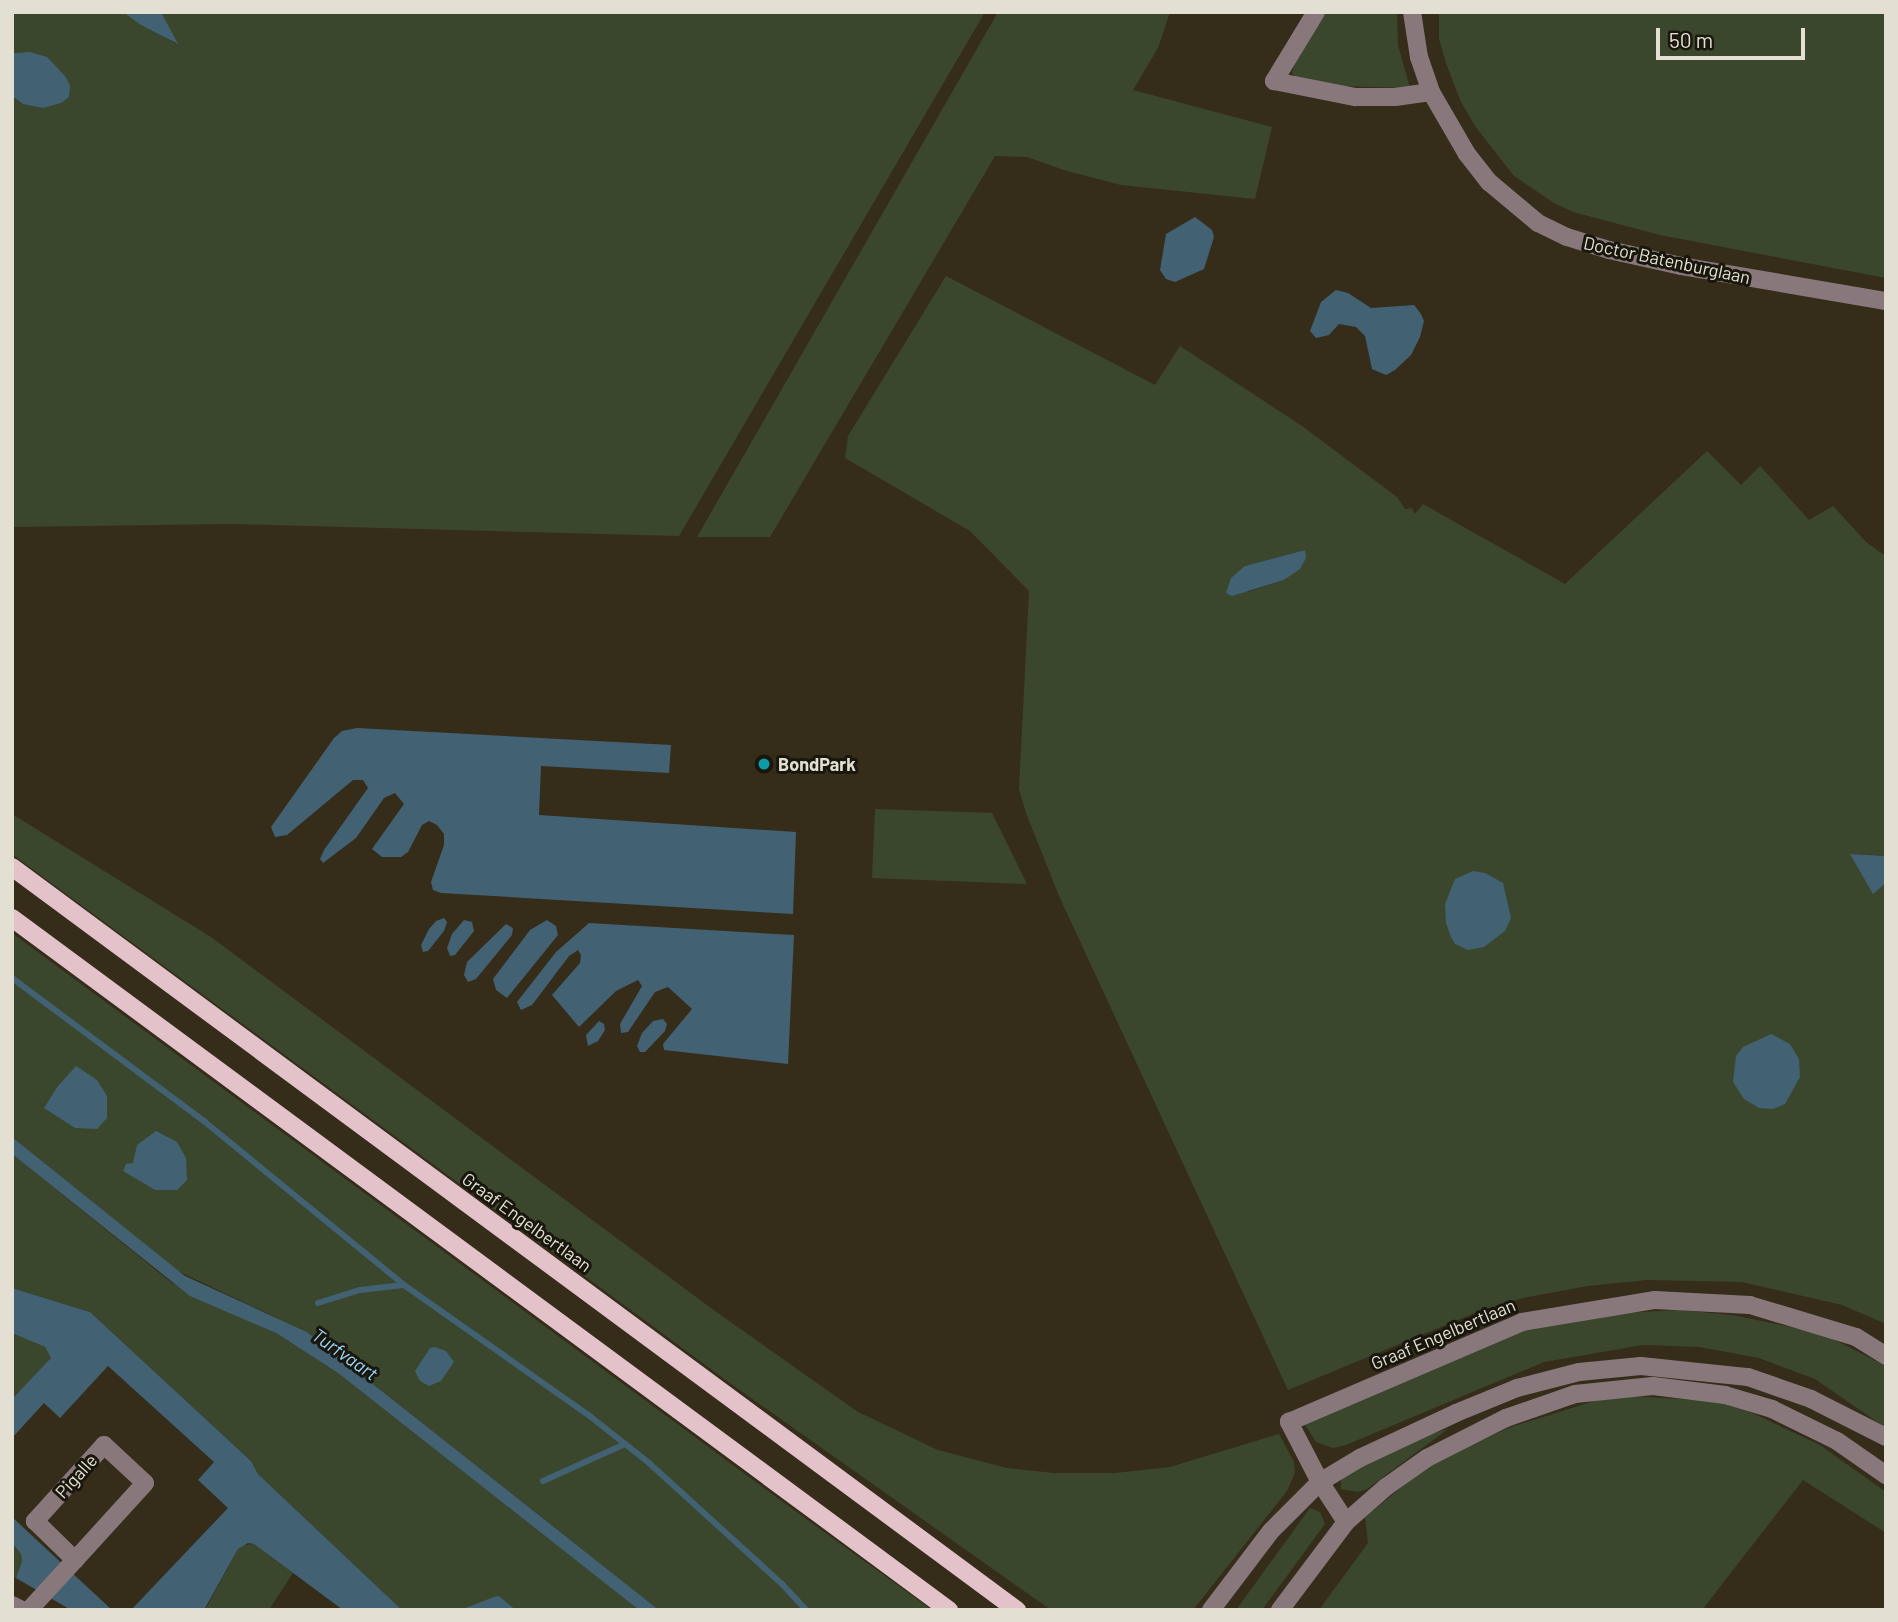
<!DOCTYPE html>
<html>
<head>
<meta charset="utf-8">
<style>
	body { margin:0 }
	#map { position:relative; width:1898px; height:1622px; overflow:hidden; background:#352d1a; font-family:Barlow,sans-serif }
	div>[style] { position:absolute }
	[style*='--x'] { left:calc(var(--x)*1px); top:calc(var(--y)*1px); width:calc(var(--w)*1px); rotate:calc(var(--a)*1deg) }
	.green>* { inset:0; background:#3a472d }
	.water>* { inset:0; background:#426172 }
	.stream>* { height:6px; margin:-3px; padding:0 3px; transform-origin:3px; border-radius:3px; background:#426172 }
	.minor>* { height:18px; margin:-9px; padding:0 9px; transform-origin:9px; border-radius:9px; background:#88787c }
	.major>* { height:18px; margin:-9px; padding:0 9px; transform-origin:9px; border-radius:9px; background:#e3c2ca }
	.dots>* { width:19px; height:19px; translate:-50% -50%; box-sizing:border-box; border:4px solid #19160e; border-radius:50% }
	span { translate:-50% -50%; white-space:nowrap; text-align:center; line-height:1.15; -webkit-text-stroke:6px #19160e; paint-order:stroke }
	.street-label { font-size:18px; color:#e3dfd3 }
	.poi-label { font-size:18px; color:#e3dfd3; font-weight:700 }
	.left { translate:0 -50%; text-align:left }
	.water-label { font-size:19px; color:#9ad5f6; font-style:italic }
	.frame { position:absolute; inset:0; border:14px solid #e3dfd3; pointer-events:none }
	.scale { position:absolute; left:1656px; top:28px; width:149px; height:32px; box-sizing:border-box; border:4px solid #e3dfd3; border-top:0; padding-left:9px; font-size:21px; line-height:24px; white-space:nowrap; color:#e3dfd3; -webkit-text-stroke:5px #19160e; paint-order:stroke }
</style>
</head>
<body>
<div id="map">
	<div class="green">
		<i style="clip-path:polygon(12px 12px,123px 12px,176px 44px,161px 12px,985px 12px,679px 536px,231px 524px,12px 527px,12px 96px,23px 104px,30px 52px,12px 53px)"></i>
		<i style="clip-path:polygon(998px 12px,1170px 12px,1158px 48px,1133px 90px,1272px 127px,1255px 199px,1121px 185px,1067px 171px,1027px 157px,995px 156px,770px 537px,697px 537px)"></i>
		<i style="clip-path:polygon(1324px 12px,1397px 12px,1398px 45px,1410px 88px,1336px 86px,1295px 78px,1292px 72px,1298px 54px)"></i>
		<i style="clip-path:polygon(1439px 12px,1886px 12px,1886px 278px,1660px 235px,1573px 212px,1554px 203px,1514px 176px,1475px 126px,1460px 100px,1446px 63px,1439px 39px)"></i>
		<i style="clip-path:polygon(evenodd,946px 276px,1155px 385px,1180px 346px,1302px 426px,1397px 497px,1405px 509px,1412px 508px,1415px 514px,1423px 504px,1565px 584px,1707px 451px,1741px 485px,1760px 466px,1809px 520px,1833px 506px,1867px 543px,1886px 556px,1886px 856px,1851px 854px,1874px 893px,1886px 883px,1886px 1324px,1842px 1305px,1742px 1282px,1647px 1280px,1588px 1286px,1523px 1298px,1482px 1310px,1288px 1390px,1059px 896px,1026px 813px,1019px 789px,1029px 591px,970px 531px,845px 458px,848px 436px,946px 276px,1305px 550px,1300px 569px,1284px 580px,1248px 592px,1245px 566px,1305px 550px)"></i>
		<i style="clip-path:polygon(875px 809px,992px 813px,1027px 884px,872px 878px)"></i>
		<i style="clip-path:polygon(12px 814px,211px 937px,715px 1311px,858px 1412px,938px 1450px,1007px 1468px,1054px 1473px,1115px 1473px,1170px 1467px,1279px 1434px,1294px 1462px,1295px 1473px,1287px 1491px,1193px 1610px,1051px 1610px,727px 1381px,12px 854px)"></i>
		<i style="clip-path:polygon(12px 933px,798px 1513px,932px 1610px,659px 1610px,307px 1332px,178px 1271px,12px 1137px)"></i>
		<i style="clip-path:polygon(12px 1154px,172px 1283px,276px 1333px,338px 1373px,639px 1610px,516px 1610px,499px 1596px,460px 1610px,402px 1610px,258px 1474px,251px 1461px,90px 1312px,12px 1288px)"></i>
		<i style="clip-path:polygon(1679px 1310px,1732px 1315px,1791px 1327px,1829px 1337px,1886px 1366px,1886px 1428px,1815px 1379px,1759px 1358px,1700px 1347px,1643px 1345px,1544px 1362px,1346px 1445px,1333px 1448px,1316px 1442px,1304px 1423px,1493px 1340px,1537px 1326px,1623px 1313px)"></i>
		<i style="clip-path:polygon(12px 1333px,45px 1347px,52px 1358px,12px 1399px)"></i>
		<i style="clip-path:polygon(1629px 1396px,1715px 1401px,1746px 1410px,1820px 1445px,1886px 1492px,1886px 1533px,1803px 1480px,1702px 1610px,1319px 1610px,1368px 1543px,1365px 1517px,1429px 1465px,1508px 1428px,1594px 1401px)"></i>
		<i style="clip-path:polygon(1448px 1429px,1367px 1489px,1358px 1492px,1341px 1489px,1341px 1479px,1363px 1464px,1420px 1437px)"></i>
		<i style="clip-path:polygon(1310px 1508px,1320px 1512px,1325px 1524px,1262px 1610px,1236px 1610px)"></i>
		<i style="clip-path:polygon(12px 1543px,21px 1554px,22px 1561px,16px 1578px,12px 1577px)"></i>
		<i style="clip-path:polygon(254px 1544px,293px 1573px,269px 1610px,205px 1610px,238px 1549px,243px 1545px)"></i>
	</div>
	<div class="water">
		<i style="clip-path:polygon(123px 12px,161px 12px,178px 44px,141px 25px)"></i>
		<i style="clip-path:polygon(30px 52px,47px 57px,65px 76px,70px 85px,69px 97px,61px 103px,43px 108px,23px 104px,12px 96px,12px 53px)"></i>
		<i style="clip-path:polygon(1195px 217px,1212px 230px,1214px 237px,1204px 269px,1175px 282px,1166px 279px,1160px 270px,1166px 234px)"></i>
		<i style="clip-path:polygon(1336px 290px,1348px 293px,1371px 308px,1414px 305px,1421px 314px,1424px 321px,1420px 337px,1411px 355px,1395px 370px,1386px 375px,1372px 369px,1365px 336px,1356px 327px,1339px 324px,1329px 335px,1316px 338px,1310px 331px,1321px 302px)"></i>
		<i style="clip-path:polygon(1305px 550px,1306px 558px,1300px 569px,1284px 580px,1232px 596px,1226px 593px,1231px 578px,1245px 566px)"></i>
		<i style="clip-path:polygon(357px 728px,671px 745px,669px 773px,541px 766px,539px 815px,796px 832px,793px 914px,441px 893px,433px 890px,431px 882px,444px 845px,444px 834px,437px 825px,429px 821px,422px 825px,408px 852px,401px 857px,382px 857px,372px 849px,404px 804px,395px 793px,384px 798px,356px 838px,323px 863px,320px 859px,324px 850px,368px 788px,363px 780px,353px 780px,287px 835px,275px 837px,271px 827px,334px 738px,342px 731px)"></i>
		<i style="clip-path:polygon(1850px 854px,1886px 856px,1886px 883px,1873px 894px)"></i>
		<i style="clip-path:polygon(1473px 871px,1485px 873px,1503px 883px,1511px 918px,1505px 931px,1484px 947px,1468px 950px,1455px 944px,1451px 937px,1446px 923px,1445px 904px,1455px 879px)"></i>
		<i style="clip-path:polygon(444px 918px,447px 922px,444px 931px,428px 951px,423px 952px,421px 945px,429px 929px,436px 921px)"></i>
		<i style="clip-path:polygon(464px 920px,472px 922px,474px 931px,455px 955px,450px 956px,447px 948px,452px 934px)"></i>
		<i style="clip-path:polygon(547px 920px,556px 926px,558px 935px,507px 998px,496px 990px,493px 979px,530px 930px)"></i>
		<i style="clip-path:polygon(589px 923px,794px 935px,788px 1064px,664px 1050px,663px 1044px,692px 1009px,668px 987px,655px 992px,628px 1032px,621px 1033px,620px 1024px,642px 986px,638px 980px,616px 991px,579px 1027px,552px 995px,580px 963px,581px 955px,578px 950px,569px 956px,532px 1005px,521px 1010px,517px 1002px,556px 952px)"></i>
		<i style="clip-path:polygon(506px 924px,513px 928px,512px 935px,476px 979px,468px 982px,464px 975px,467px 962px)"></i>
		<i style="clip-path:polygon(663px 1019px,667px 1024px,665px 1031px,645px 1052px,640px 1052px,637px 1046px,642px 1033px,653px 1021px)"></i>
		<i style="clip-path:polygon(599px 1021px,604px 1024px,605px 1030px,598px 1041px,588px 1046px,586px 1035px)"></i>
		<i style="clip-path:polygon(1771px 1034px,1790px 1044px,1799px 1059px,1800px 1077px,1785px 1104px,1773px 1109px,1759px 1108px,1744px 1099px,1733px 1082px,1736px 1056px,1743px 1047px)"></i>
		<i style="clip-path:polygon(76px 1066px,97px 1080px,107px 1096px,107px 1118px,97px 1129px,75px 1128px,44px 1108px,58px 1086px)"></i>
		<i style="clip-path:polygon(156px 1131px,177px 1142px,186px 1158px,187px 1180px,177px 1190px,155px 1190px,123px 1171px,126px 1164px,133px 1163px,137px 1145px)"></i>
		<i style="clip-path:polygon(12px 1137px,185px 1276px,307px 1332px,659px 1610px,639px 1610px,338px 1373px,276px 1333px,190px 1296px,12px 1154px)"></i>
		<i style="clip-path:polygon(12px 1288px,90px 1312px,251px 1461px,258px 1474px,402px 1610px,343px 1610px,254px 1544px,248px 1543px,238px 1549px,204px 1610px,131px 1610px,228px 1508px,198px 1480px,214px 1462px,108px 1366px,60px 1418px,44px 1403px,12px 1438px,12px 1399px,51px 1358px,45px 1347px,12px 1333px)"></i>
		<i style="clip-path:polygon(435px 1347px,446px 1351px,454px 1362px,441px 1381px,429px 1386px,420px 1381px,415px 1371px,430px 1348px)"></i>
		<i style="clip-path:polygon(12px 1517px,112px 1610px,71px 1610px,16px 1578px,22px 1561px,21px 1554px,12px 1543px)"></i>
		<i style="clip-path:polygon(499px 1596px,516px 1610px,460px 1610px,494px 1597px)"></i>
	</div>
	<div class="stream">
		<i style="--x:12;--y:978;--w:241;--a:36.7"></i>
		<i style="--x:205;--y:1122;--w:257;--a:39.3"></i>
		<i style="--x:404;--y:1285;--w:229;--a:35.2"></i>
		<i style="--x:591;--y:1417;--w:74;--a:38.4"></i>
		<i style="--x:649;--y:1463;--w:180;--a:42.3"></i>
		<i style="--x:782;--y:1584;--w:35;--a:47"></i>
		<i style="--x:318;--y:1303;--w:44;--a:-17.2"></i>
		<i style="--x:360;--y:1290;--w:44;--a:-6.5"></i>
		<i style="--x:543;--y:1481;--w:90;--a:-24.3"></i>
	</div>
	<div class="minor">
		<i style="--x:1316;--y:12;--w:81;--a:121.3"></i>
		<i style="--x:1274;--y:81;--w:83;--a:11.2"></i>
		<i style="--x:1355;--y:97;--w:40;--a:0"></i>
		<i style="--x:1395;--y:97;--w:36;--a:-8"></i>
		<i style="--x:1412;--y:12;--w:46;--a:81.2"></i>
		<i style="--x:1419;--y:57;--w:37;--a:71"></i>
		<i style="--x:1431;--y:92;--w:72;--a:59.9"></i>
		<i style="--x:1467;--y:154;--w:36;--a:52"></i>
		<i style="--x:1489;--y:182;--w:64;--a:39.9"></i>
		<i style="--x:1538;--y:223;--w:32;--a:26"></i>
		<i style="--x:1567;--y:237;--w:44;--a:17.2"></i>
		<i style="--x:1609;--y:250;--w:74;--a:12.5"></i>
		<i style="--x:1681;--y:266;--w:208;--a:9.7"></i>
		<i style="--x:1346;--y:1522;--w:48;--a:-123"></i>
		<i style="--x:1320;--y:1482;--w:68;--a:-117.3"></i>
		<i style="--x:1289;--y:1422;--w:254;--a:-23.2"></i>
		<i style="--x:1522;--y:1322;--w:135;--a:-9.4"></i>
		<i style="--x:1655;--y:1300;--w:95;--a:3"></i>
		<i style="--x:1750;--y:1305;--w:111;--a:16.8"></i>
		<i style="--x:1856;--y:1337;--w:36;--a:32"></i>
		<i style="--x:12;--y:1605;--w:11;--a:27"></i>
		<i style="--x:29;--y:1610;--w:68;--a:-47.4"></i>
		<i style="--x:75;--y:1560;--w:104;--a:-47.7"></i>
		<i style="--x:145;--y:1483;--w:56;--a:-137.2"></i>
		<i style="--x:104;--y:1445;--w:103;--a:132.2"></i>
		<i style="--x:35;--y:1521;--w:56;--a:44.3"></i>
		<i style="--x:1211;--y:1610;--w:99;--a:-52.8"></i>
		<i style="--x:1271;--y:1531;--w:69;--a:-45"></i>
		<i style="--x:1320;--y:1482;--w:47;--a:-31"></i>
		<i style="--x:1360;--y:1458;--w:106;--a:-25.1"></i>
		<i style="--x:1456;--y:1413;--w:66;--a:-22.3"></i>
		<i style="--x:1517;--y:1388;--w:64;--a:-14.5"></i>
		<i style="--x:1579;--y:1372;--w:62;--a:-5.5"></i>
		<i style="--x:1641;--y:1366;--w:108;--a:5.9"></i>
		<i style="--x:1748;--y:1377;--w:67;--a:19.2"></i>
		<i style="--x:1811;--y:1399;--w:84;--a:26.9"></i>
		<i style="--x:1280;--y:1610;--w:110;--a:-53.1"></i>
		<i style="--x:1346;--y:1522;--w:53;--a:-41.2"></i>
		<i style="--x:1386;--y:1487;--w:50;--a:-35.3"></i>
		<i style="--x:1427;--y:1458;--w:89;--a:-26.9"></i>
		<i style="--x:1506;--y:1418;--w:73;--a:-19.2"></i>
		<i style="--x:1575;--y:1394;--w:78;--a:-5.9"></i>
		<i style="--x:1653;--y:1386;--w:73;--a:7.1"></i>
		<i style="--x:1725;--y:1395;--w:49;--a:16.6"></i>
		<i style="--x:1772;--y:1409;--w:72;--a:26.2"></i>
		<i style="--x:1837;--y:1441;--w:60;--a:34.8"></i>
	</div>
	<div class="major">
		<i style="--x:12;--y:867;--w:1250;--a:36.48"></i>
		<i style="--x:12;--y:918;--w:1165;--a:36.45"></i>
	</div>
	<div class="dots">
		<i style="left:764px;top:764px;background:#0f9aa8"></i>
	</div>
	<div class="street-label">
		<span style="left:1667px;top:260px;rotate:12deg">Doctor Batenburglaan</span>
		<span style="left:527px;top:1222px;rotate:36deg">Graaf Engelbertlaan</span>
		<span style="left:1443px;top:1334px;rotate:-23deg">Graaf Engelbertlaan</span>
		<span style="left:76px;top:1476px;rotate:-48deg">Pigalle</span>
	</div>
	<div class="poi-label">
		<span class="left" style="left:778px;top:764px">BondPark</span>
	</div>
	<div class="water-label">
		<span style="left:345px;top:1354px;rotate:35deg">Turfvaart</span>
	</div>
	<div class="frame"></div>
	<div class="scale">50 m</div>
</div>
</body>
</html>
